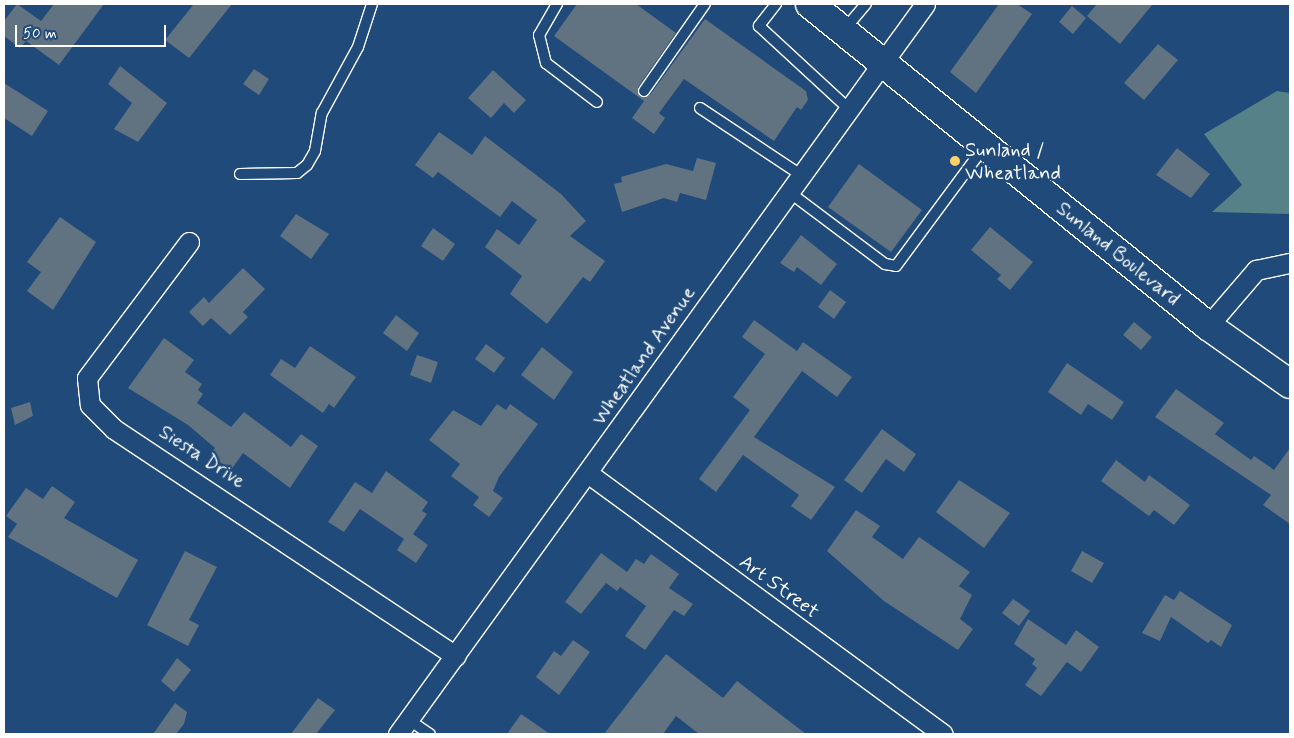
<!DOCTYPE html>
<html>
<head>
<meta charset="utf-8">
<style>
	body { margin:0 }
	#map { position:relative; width:1294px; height:738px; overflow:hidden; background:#1f4a7a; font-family:Mynerve,sans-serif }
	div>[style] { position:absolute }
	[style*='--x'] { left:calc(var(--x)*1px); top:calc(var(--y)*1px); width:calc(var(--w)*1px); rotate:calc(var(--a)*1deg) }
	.green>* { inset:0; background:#568189 }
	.building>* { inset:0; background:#617281 }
	.roads { filter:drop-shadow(1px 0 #fff) drop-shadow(-1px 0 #fff) drop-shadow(0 1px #fff) drop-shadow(0 -1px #fff) }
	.lane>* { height:10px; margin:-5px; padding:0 5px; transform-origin:5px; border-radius:5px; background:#1f4a7a }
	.street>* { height:19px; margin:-9.5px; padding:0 9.5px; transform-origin:9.5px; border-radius:9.5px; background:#1f4a7a }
	.primary>* { height:28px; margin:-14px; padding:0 14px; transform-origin:14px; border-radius:14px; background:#1f4a7a }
	.dots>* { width:14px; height:14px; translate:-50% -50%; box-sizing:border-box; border:2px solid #1f4a7a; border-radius:50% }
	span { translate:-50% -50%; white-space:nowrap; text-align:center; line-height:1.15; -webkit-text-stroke:5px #1f4a7a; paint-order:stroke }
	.poi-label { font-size:20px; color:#fff }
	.left { translate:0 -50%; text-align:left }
	.street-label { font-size:20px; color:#fff }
	.frame { position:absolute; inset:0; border:5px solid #fff; pointer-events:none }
	.scale { position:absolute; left:15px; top:25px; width:151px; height:22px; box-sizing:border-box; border:2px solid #fff; border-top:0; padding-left:6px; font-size:15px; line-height:18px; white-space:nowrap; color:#fff; -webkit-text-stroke:4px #1f4a7a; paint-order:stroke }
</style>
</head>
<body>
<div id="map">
	<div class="green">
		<i style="clip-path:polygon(1277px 91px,1290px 93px,1290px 214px,1212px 212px,1242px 185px,1204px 134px)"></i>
	</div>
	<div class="building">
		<i style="clip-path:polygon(17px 4px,41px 21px,54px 4px,104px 4px,59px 65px,26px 41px,20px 48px,4px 36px,4px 21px)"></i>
		<i style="clip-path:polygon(194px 4px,232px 4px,189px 58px,165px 40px)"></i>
		<i style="clip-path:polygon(577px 4px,636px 4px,676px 33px,638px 87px,640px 97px,650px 95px,705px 19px,806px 91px,808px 100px,801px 110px,797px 107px,774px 141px,684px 79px,659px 113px,665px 118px,654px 134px,632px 118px,644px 101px,554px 36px)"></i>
		<i style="clip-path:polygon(999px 4px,1017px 4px,1032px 14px,976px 93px,950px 72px)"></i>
		<i style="clip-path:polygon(1097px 4px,1153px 4px,1120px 44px,1087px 16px)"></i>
		<i style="clip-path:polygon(1072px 6px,1086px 18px,1073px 34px,1059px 22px)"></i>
		<i style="clip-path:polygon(1158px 44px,1178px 60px,1144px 100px,1124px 83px)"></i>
		<i style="clip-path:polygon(120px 66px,167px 103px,138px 142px,114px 129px,132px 103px,108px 84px)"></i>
		<i style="clip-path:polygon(254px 69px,269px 79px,259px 95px,243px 84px)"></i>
		<i style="clip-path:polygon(493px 70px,526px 100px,514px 113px,504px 103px,491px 118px,468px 98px)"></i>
		<i style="clip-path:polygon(4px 83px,48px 111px,32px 136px,4px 118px)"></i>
		<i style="clip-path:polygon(439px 132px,472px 155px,485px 136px,561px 194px,586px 221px,570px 236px,605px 261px,590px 282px,583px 277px,547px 324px,510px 294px,522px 276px,485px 247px,497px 229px,519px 245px,537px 220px,512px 201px,500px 217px,438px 172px,433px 178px,415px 165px)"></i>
		<i style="clip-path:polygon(1177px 148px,1210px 174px,1191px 198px,1156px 175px)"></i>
		<i style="clip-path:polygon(697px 158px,716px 163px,706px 200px,680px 193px,677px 202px,664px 198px,622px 212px,614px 184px,622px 182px,621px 177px,666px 164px,693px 171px)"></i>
		<i style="clip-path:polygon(859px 164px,922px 210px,891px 252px,828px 207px)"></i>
		<i style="clip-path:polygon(296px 214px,329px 234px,311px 259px,280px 236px)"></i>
		<i style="clip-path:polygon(60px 217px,96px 242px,53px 310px,27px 291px,41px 272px,27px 262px)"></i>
		<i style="clip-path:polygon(990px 227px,1033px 262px,1010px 290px,997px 279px,1001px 275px,971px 250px)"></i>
		<i style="clip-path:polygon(433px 228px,455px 244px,443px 261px,421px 246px)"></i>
		<i style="clip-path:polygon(801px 235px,837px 264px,821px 285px,797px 267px,794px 272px,780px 263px)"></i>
		<i style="clip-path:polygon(243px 268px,265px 289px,243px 312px,248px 317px,230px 335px,211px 318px,203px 326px,189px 312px,204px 297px,209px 303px)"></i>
		<i style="clip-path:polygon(830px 290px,846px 302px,834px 319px,818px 307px)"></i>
		<i style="clip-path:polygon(396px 315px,419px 333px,407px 351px,383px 333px)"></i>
		<i style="clip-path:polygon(754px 320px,797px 351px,803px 342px,852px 377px,837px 397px,802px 371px,754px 437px,835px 487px,811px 520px,791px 506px,799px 495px,743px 455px,716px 492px,699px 479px,750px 410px,733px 397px,765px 354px,742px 337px)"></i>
		<i style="clip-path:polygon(1134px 322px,1152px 337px,1141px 350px,1123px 335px)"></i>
		<i style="clip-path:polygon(164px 338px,194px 360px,185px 372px,202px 384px,198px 390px,203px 394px,197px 403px,231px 427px,244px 412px,291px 447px,301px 434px,318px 446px,290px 488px,243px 453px,231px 470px,210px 455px,215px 448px,188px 425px,128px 388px)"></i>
		<i style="clip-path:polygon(486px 344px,505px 358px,494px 373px,475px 359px)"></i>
		<i style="clip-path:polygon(310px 346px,356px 377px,334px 408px,329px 404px,323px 413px,270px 375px,281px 359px,295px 368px)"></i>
		<i style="clip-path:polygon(542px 347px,573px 372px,554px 400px,521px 375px)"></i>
		<i style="clip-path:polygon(417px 355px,438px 362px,431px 383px,410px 375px)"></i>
		<i style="clip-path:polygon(1067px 363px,1124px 402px,1112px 420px,1088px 404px,1081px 415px,1048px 392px)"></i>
		<i style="clip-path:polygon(1176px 389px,1224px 423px,1215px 434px,1251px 460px,1254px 456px,1274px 470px,1290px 448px,1290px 524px,1263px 505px,1271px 495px,1155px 417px)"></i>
		<i style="clip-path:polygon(30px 402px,33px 416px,15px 425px,11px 408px)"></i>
		<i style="clip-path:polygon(497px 404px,506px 410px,510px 404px,538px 424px,499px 477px,493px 491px,503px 498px,489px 517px,473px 505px,479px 497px,451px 476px,460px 464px,429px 440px,453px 410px,481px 426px)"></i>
		<i style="clip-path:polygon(882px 429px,916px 454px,904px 472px,886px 459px,862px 493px,844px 480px)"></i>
		<i style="clip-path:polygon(1116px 460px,1145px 482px,1149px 475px,1190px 505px,1174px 525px,1154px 510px,1149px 516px,1101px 481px)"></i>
		<i style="clip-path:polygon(386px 471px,428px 502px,422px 511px,427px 514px,413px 534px,428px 545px,416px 563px,397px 550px,404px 539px,360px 509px,344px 532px,328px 522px,355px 482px,372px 493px)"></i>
		<i style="clip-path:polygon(959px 480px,1010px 513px,984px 548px,936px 512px)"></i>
		<i style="clip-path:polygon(52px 486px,75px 502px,64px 518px,138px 560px,117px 598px,8px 537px,17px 524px,6px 516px,26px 488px,43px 499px)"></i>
		<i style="clip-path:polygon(856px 510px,880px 526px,872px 537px,903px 559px,919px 537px,970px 572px,959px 586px,972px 595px,960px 619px,973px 629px,958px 650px,884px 601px,827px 551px)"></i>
		<i style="clip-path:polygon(185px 551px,217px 567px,189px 620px,199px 625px,188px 646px,147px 625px)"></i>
		<i style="clip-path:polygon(1082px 551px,1104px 563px,1092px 583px,1071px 571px)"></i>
		<i style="clip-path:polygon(601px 553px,627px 572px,636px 559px,644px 564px,651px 554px,679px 574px,669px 588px,693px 604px,684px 616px,674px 610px,645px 650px,625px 636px,646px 606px,620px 587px,617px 591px,606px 583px,581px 614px,565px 602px)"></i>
		<i style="clip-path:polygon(1180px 591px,1232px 625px,1221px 647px,1211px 640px,1208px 643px,1171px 617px,1160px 641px,1142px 633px,1165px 595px,1174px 600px)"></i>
		<i style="clip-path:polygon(1013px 599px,1030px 611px,1019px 626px,1002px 613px)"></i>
		<i style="clip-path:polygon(1028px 619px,1066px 645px,1076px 630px,1099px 647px,1081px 672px,1067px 662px,1041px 696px,1025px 685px,1037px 668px,1032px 664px,1035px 659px,1014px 644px)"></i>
		<i style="clip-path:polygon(573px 640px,590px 652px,559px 695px,536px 677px,554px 651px,561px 656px)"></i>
		<i style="clip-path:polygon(666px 654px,723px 698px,737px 681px,806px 734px,699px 734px,676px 716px,663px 734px,604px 734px)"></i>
		<i style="clip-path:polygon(177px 658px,191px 670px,174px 692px,161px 681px)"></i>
		<i style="clip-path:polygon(318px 698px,335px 710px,316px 734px,291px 734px)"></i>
		<i style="clip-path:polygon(175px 703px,187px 712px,184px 724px,176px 734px,153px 734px)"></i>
		<i style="clip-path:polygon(521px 714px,550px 734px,507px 734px)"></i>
	</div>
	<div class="roads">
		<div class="lane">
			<i style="--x:557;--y:4;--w:36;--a:120"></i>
			<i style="--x:539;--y:35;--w:29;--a:76"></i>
			<i style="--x:546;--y:63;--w:64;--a:37.4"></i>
			<i style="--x:776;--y:4;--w:28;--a:128"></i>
			<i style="--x:759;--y:26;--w:122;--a:42.7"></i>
			<i style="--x:844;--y:30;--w:34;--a:-50"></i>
			<i style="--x:644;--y:91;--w:106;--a:-55"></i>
			<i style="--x:700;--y:108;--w:121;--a:33.6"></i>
			<i style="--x:240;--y:174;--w:57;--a:-1"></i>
			<i style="--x:297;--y:173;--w:13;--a:-39"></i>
			<i style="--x:307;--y:165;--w:16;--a:-60"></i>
			<i style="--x:315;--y:151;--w:39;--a:-80"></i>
			<i style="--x:322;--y:113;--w:75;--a:-61.4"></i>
			<i style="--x:358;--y:47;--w:45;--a:-72"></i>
			<i style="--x:789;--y:192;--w:120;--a:36.9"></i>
			<i style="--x:885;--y:264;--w:11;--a:10"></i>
			<i style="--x:896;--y:266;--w:148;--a:-53.5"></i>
			<i style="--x:409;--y:720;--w:25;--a:34"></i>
		</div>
		<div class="street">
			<i style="--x:189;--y:242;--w:170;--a:126.9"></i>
			<i style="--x:87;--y:378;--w:27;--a:84"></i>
			<i style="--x:90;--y:405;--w:34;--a:45"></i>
			<i style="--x:114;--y:429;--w:410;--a:33.6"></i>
			<i style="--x:1208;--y:326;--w:74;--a:-49.4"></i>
			<i style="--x:1256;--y:270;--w:35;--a:-12"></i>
			<i style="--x:589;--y:474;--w:439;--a:36.3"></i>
			<i style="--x:398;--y:734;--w:900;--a:-54.17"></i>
		</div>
		<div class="primary">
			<i style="--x:810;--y:4;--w:512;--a:38.97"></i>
			<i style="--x:1208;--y:326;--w:100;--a:35.3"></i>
		</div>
	</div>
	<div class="dots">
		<i style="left:955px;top:161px;background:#ffd166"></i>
	</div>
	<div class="poi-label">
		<span class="left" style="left:965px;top:162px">Sunland /<br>Wheatland</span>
	</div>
	<div class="street-label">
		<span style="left:1118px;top:254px;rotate:39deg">Sunland Boulevard</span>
		<span style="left:644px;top:356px;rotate:-55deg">Wheatland Avenue</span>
		<span style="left:202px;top:457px;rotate:33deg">Siesta Drive</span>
		<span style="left:779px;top:587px;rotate:36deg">Art Street</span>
	</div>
	<div class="frame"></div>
	<div class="scale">50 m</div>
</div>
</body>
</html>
